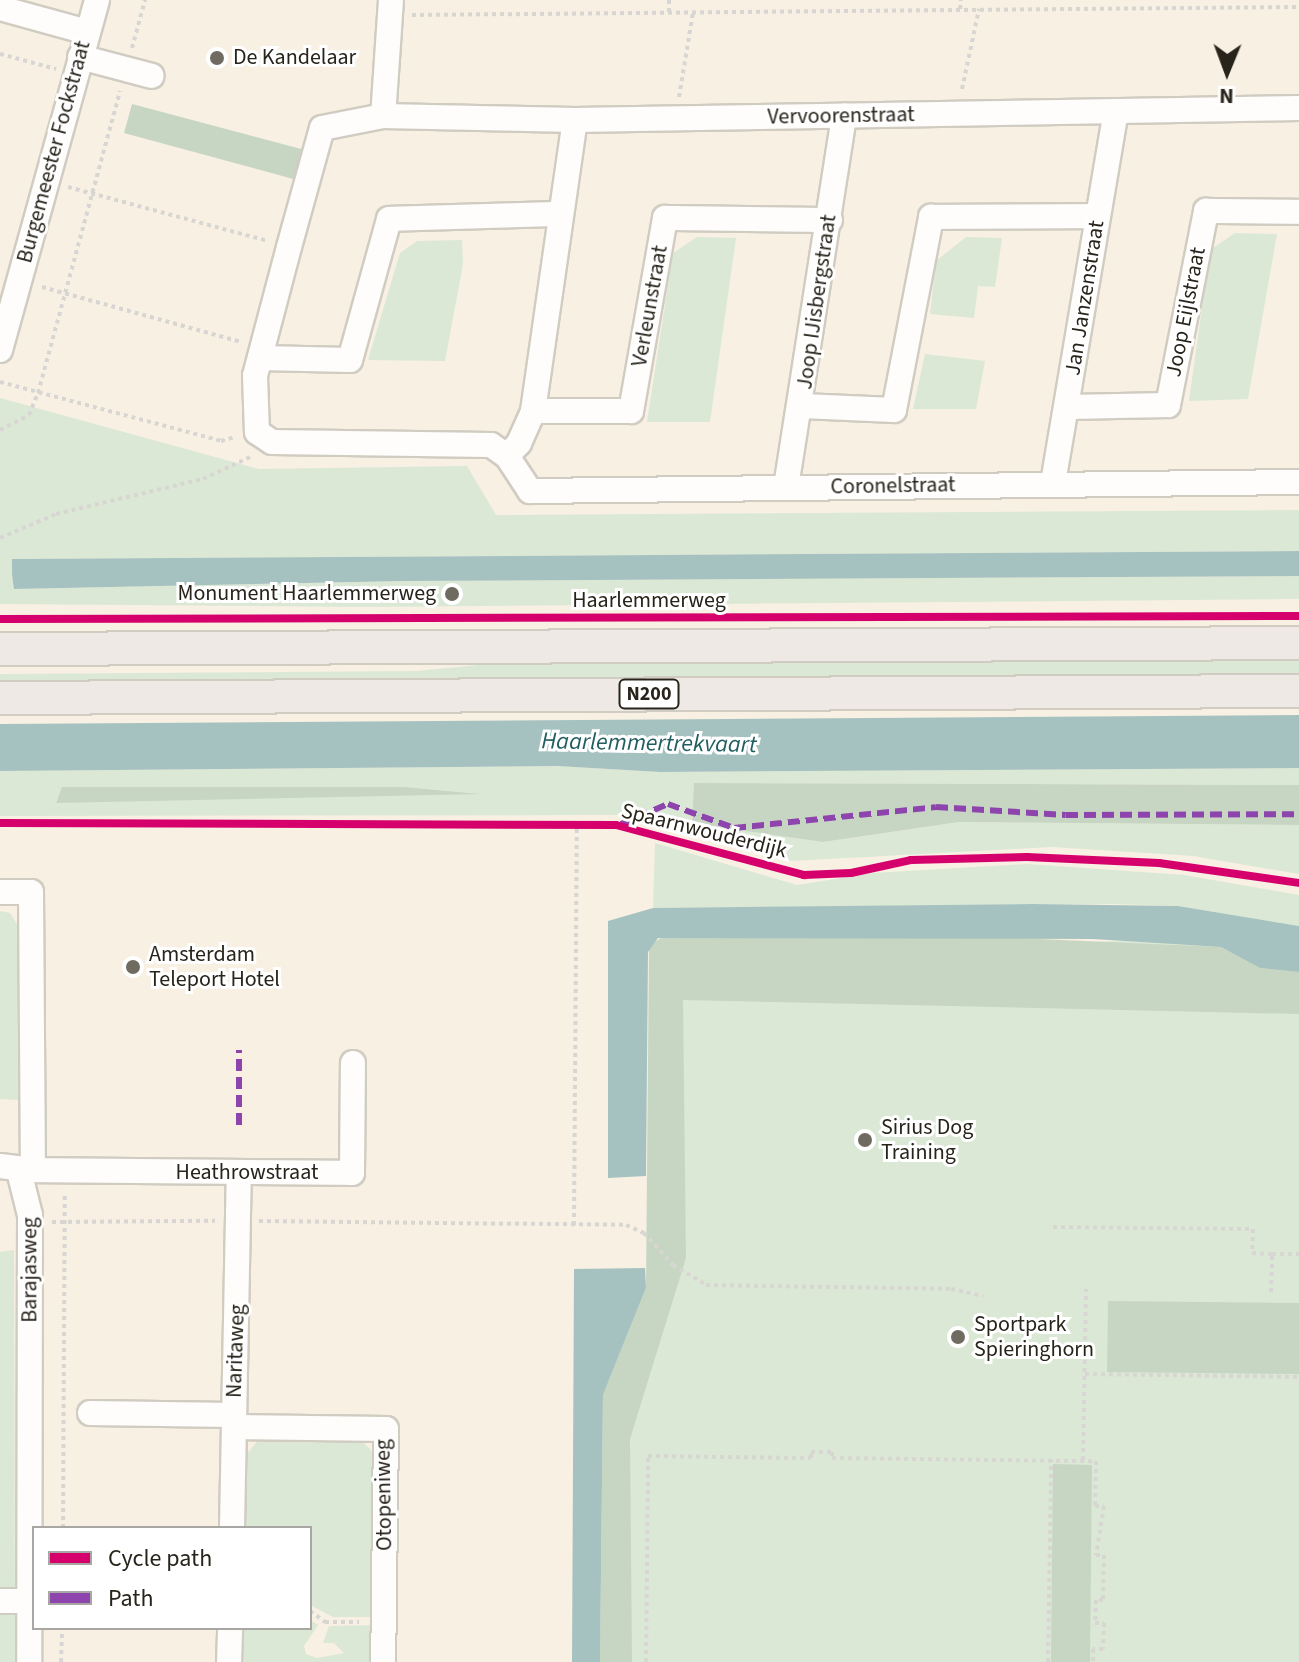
<!DOCTYPE html>
<html>
<head>
<meta charset="utf-8">
<style>
	body { margin:0 }
	#map { position:relative; width:1299px; height:1662px; overflow:hidden; background:#f7f0e3; font-family:"Source Sans 3",sans-serif }
	div>[style] { position:absolute }
	[style*='--x'] { left:calc(var(--x)*1px); top:calc(var(--y)*1px); width:calc(var(--w)*1px); rotate:calc(var(--a)*1deg) }
	.green>* { inset:0; background:#dbe8d6 }
	.forest>* { inset:0; background:#c7d5c3 }
	.water>* { inset:0; background:#a6c2c0 }
	.path>* { height:4px; margin-top:-2px; transform-origin:0; background:repeating-linear-gradient(90deg,#d8d6d2 0 4px,transparent 0 8px) }
	.roads { filter:drop-shadow(2px 0 #d1ccc2) drop-shadow(-2px 0 #d1ccc2) drop-shadow(0 2px #d1ccc2) drop-shadow(0 -2px #d1ccc2) }
	.minor>* { height:24px; margin:-12px; padding:0 12px; transform-origin:12px; border-radius:12px; background:#fefdfb }
	.major>* { height:32px; margin:-16px; padding:0 16px; transform-origin:16px; border-radius:16px; background:#efe9e6 }
	.quiet>* { height:6px; margin-top:-3px; transform-origin:0; background:repeating-linear-gradient(90deg,#8e44ad 0 12px,transparent 0 18px) }
	.cycleway>* { height:8px; margin:-4px; padding:0 4px; transform-origin:4px; border-radius:4px; background:#d6006c }
	.dots>* { width:22px; height:22px; translate:-50% -50%; box-sizing:border-box; border:4px solid #fff; border-radius:50% }
	span { translate:-50% -50%; white-space:nowrap; text-align:center; line-height:1.15; -webkit-text-stroke:6px #fff; paint-order:stroke }
	.shield-label span { padding:2px 6px; background:#fff; border:2px solid; border-radius:6px; -webkit-text-stroke-width:0 }
	.shield-label { font-size:20px; color:#28241b; font-weight:700 }
	.poi-label { font-size:22px; color:#28241b }
	.left { translate:0 -50%; text-align:left }
	.right { translate:-100% -50%; text-align:right }
	.street-label { font-size:22px; color:#28241b }
	.water-label { font-size:24px; color:#215d60; font-style:italic }
	.legend { position:absolute; left:32px; top:1526px; width:280px; height:104px; box-sizing:border-box; background:#fff; border:2px solid #a9a7a4; margin:0; padding:10px 14px; list-style:none; font-size:24px; color:#28241b }
	.legend li { display:flex; align-items:center; gap:16px; height:40px }
	.legend b { width:40px; border:2px solid #a9a7a4 }
	.north { position:absolute; left:1187px; top:32px; width:80px; height:80px; -webkit-text-stroke:6px #fff; paint-order:stroke; rotate:181deg; font-size:22px; font-weight:700; line-height:32px; text-align:center; color:#28241b }
	.north::after { content:''; display:block; margin:auto; width:28px; height:36px; background:#28241b; clip-path:polygon(50% 0,100% 100%,50% 72%,0 100%) }
</style>
</head>
<body>
<div id="map">
	<div class="green">
		<i style="clip-path:polygon(1235px 233px,1277px 234px,1248px 399px,1189px 401px,1210px 250px)"></i>
		<i style="clip-path:polygon(697px 237px,736px 238px,710px 422px,647px 422px,673px 253px)"></i>
		<i style="clip-path:polygon(966px 237px,1002px 238px,995px 287px,978px 286px,974px 318px,930px 314px,936px 261px)"></i>
		<i style="clip-path:polygon(462px 240px,463px 264px,445px 361px,368px 360px,400px 253px,417px 241px)"></i>
		<i style="clip-path:polygon(925px 354px,985px 361px,976px 409px,913px 409px)"></i>
		<i style="clip-path:polygon(0 398px,259px 469px,467px 466px,496px 515px,1299px 510px,1299px 551px,13px 559px,15px 589px,404px 581px,1299px 576px,1299px 599px,365px 607px,0 604px)"></i>
		<i style="clip-path:polygon(1299px 655px,1299px 678px,0 686px,0 674px,417px 671px,532px 660px)"></i>
		<i style="clip-path:polygon(evenodd,557px 766px,660px 772px,1299px 768px,1299px 785px,695px 783px,692px 822px,823px 842px,959px 822px,1299px 825px,1299px 874px,1193px 856px,1052px 847px,791px 861px,703px 832px,625px 815px,0 816px,0 771px,557px 766px,63px 787px,405px 787px,472px 793px,56px 802px,63px 787px)"></i>
		<i style="clip-path:polygon(655px 843px,797px 885px,873px 873px,1027px 864px,1184px 875px,1299px 895px,1299px 926px,1178px 906px,1113px 904px,653px 908px)"></i>
		<i style="clip-path:polygon(0 911px,10px 913px,23px 934px,21px 1100px,0 1099px)"></i>
		<i style="clip-path:polygon(1299px 932px,1299px 1662px,596px 1662px,647px 1290px,650px 964px)"></i>
		<i style="clip-path:polygon(14px 1250px,15px 1662px,0 1662px,0 1252px)"></i>
		<i style="clip-path:polygon(260px 1438px,359px 1438px,370px 1449px,378px 1461px,378px 1617px,333px 1617px,310px 1605px,310px 1528px,238px 1528px,241px 1461px)"></i>
		<i style="clip-path:polygon(310px 1620px,318px 1625px,304px 1646px,306px 1654px,317px 1658px,344px 1653px,334px 1643px,323px 1643px,329px 1626px,379px 1625px,378px 1662px,238px 1662px,237px 1628px,310px 1628px)"></i>
	</div>
	<div class="forest">
		<i style="clip-path:polygon(132px 104px,305px 150px,297px 180px,124px 133px)"></i>
		<i style="clip-path:polygon(694px 783px,1299px 785px,1299px 825px,959px 822px,823px 842px,692px 823px)"></i>
		<i style="clip-path:polygon(62px 787px,405px 787px,481px 794px,56px 803px)"></i>
		<i style="clip-path:polygon(973px 936px,1221px 947px,1260px 968px,1299px 972px,1299px 1014px,683px 1000px,686px 1258px,630px 1439px,632px 1662px,600px 1662px,603px 1395px,646px 1288px,649px 946px,662px 937px)"></i>
		<i style="clip-path:polygon(1108px 1301px,1299px 1303px,1299px 1374px,1107px 1372px)"></i>
		<i style="clip-path:polygon(1053px 1464px,1092px 1465px,1090px 1662px,1051px 1662px)"></i>
	</div>
	<div class="water">
		<i style="clip-path:polygon(1299px 551px,1299px 576px,404px 581px,14px 589px,12px 574px,12px 559px)"></i>
		<i style="clip-path:polygon(1299px 715px,1299px 768px,660px 772px,557px 766px,0 771px,0 724px)"></i>
		<i style="clip-path:polygon(1032px 904px,1178px 906px,1299px 926px,1299px 972px,1260px 968px,1221px 947px,1093px 939px,658px 938px,648px 952px,646px 1176px,608px 1178px,608px 921px,653px 908px)"></i>
		<i style="clip-path:polygon(645px 1268px,646px 1288px,603px 1395px,600px 1662px,572px 1662px,574px 1269px)"></i>
	</div>
	<div class="path">
		<i style="--x:960;--y:9;--w:9;--a:-84"></i>
		<i style="--x:669;--y:12;--w:12;--a:-90"></i>
		<i style="--x:412;--y:15;--w:887;--a:-0.52"></i>
		<i style="--x:132;--y:48;--w:50;--a:-74.8"></i>
		<i style="--x:0;--y:54;--w:58;--a:15"></i>
		<i style="--x:962;--y:89;--w:82;--a:-78"></i>
		<i style="--x:679;--y:97;--w:86;--a:-80.6"></i>
		<i style="--x:68;--y:187;--w:207;--a:15.1"></i>
		<i style="--x:42;--y:287;--w:206;--a:15.4"></i>
		<i style="--x:0;--y:382;--w:229;--a:14.9"></i>
		<i style="--x:221;--y:441;--w:15;--a:-16"></i>
		<i style="--x:0;--y:430;--w:33;--a:-27"></i>
		<i style="--x:29;--y:415;--w:24;--a:-68"></i>
		<i style="--x:38;--y:393;--w:313;--a:-74.8"></i>
		<i style="--x:0;--y:538;--w:61;--a:-23.2"></i>
		<i style="--x:56;--y:514;--w:151;--a:-13.4"></i>
		<i style="--x:203;--y:479;--w:52;--a:-25.1"></i>
		<i style="--x:259;--y:1221;--w:367;--a:0.6"></i>
		<i style="--x:626;--y:1225;--w:20;--a:24"></i>
		<i style="--x:644;--y:1233;--w:43;--a:47.8"></i>
		<i style="--x:673;--y:1265;--w:39;--a:31"></i>
		<i style="--x:706;--y:1285;--w:245;--a:0.9"></i>
		<i style="--x:951;--y:1289;--w:33;--a:12"></i>
		<i style="--x:52;--y:1222;--w:163;--a:-0.4"></i>
		<i style="--x:574;--y:1225;--w:401;--a:-89.6"></i>
		<i style="--x:1053;--y:1227;--w:200;--a:0.6"></i>
		<i style="--x:1253;--y:1229;--w:24;--a:92"></i>
		<i style="--x:1252;--y:1253;--w:20;--a:3"></i>
		<i style="--x:1271;--y:1292;--w:38;--a:-88"></i>
		<i style="--x:1272;--y:1254;--w:27;--a:0"></i>
		<i style="--x:1085;--y:1374;--w:214;--a:0.8"></i>
		<i style="--x:1083;--y:1460;--w:171;--a:-89"></i>
		<i style="--x:63;--y:1528;--w:333;--a:-89.7"></i>
		<i style="--x:310;--y:1611;--w:19;--a:36"></i>
		<i style="--x:325;--y:1622;--w:34;--a:0"></i>
		<i style="--x:61;--y:1662;--w:34;--a:-88"></i>
		<i style="--x:646;--y:1662;--w:206;--a:-89.4"></i>
		<i style="--x:648;--y:1456;--w:163;--a:0.7"></i>
		<i style="--x:811;--y:1458;--w:6;--a:-90"></i>
		<i style="--x:811;--y:1452;--w:21;--a:0"></i>
		<i style="--x:832;--y:1452;--w:6;--a:90"></i>
		<i style="--x:832;--y:1458;--w:264;--a:0.7"></i>
		<i style="--x:1096;--y:1461;--w:45;--a:91.3"></i>
		<i style="--x:1095;--y:1506;--w:9;--a:0"></i>
		<i style="--x:1104;--y:1506;--w:50;--a:99.3"></i>
		<i style="--x:1096;--y:1555;--w:8;--a:0"></i>
		<i style="--x:1104;--y:1555;--w:45;--a:91.3"></i>
		<i style="--x:1103;--y:1600;--w:7;--a:180"></i>
		<i style="--x:1096;--y:1600;--w:23;--a:92"></i>
		<i style="--x:1095;--y:1623;--w:9;--a:0"></i>
		<i style="--x:1104;--y:1623;--w:26;--a:92"></i>
		<i style="--x:1103;--y:1649;--w:10;--a:180"></i>
		<i style="--x:1093;--y:1649;--w:13;--a:90"></i>
		<i style="--x:1048;--y:1662;--w:202;--a:-89.1"></i>
	</div>
	<div class="roads">
		<div class="minor">
			<i style="--x:391;--y:0;--w:116;--a:93.9"></i>
			<i style="--x:383;--y:116;--w:62;--a:168.9"></i>
			<i style="--x:322;--y:128;--w:123;--a:105.5"></i>
			<i style="--x:289;--y:247;--w:133;--a:104.8"></i>
			<i style="--x:255;--y:376;--w:56;--a:88"></i>
			<i style="--x:257;--y:432;--w:18;--a:34"></i>
			<i style="--x:272;--y:442;--w:219;--a:0.8"></i>
			<i style="--x:491;--y:445;--w:19;--a:35"></i>
			<i style="--x:507;--y:456;--w:42;--a:56.7"></i>
			<i style="--x:530;--y:491;--w:769;--a:-0.67"></i>
			<i style="--x:0;--y:8;--w:90;--a:15.4"></i>
			<i style="--x:80;--y:57;--w:74;--a:14.8"></i>
			<i style="--x:383;--y:116;--w:192;--a:1.2"></i>
			<i style="--x:575;--y:120;--w:724;--a:-0.95"></i>
			<i style="--x:0;--y:350;--w:363;--a:-74.5"></i>
			<i style="--x:260;--y:358;--w:90;--a:1.3"></i>
			<i style="--x:350;--y:360;--w:146;--a:-74.5"></i>
			<i style="--x:389;--y:219;--w:171;--a:-1.7"></i>
			<i style="--x:802;--y:406;--w:92;--a:2.5"></i>
			<i style="--x:894;--y:410;--w:197;--a:-79.1"></i>
			<i style="--x:931;--y:217;--w:166;--a:-0.3"></i>
			<i style="--x:1068;--y:407;--w:100;--a:-1.1"></i>
			<i style="--x:1168;--y:405;--w:198;--a:-78.9"></i>
			<i style="--x:1206;--y:211;--w:93;--a:0.6"></i>
			<i style="--x:533;--y:411;--w:98;--a:0"></i>
			<i style="--x:631;--y:411;--w:196;--a:-80"></i>
			<i style="--x:665;--y:218;--w:165;--a:0.7"></i>
			<i style="--x:507;--y:456;--w:18;--a:-47"></i>
			<i style="--x:519;--y:443;--w:35;--a:-66"></i>
			<i style="--x:533;--y:411;--w:294;--a:-81.8"></i>
			<i style="--x:1053;--y:483;--w:377;--a:-80.4"></i>
			<i style="--x:786;--y:487;--w:376;--a:-81.1"></i>
			<i style="--x:0;--y:892;--w:31;--a:0"></i>
			<i style="--x:31;--y:892;--w:278;--a:89.6"></i>
			<i style="--x:33;--y:1170;--w:33;--a:-173"></i>
			<i style="--x:33;--y:1170;--w:319;--a:0.5"></i>
			<i style="--x:352;--y:1173;--w:110;--a:-89.5"></i>
			<i style="--x:19;--y:1171;--w:45;--a:76"></i>
			<i style="--x:30;--y:1215;--w:447;--a:90.1"></i>
			<i style="--x:90;--y:1413;--w:144;--a:0.8"></i>
			<i style="--x:234;--y:1427;--w:152;--a:0.8"></i>
			<i style="--x:386;--y:1429;--w:233;--a:90.7"></i>
			<i style="--x:232;--y:1528;--w:355;--a:-88.9"></i>
			<i style="--x:0;--y:1601;--w:30;--a:0"></i>
			<i style="--x:229;--y:1662;--w:34;--a:-88"></i>
		</div>
		<div class="major">
			<i style="--x:0;--y:649;--w:1299;--a:-0.26"></i>
			<i style="--x:0;--y:698;--w:1299;--a:-0.31"></i>
		</div>
	</div>
	<div class="quiet">
		<i style="--x:621;--y:824;--w:51;--a:-23.1"></i>
		<i style="--x:668;--y:804;--w:70;--a:20"></i>
		<i style="--x:734;--y:828;--w:203;--a:-5.9"></i>
		<i style="--x:936;--y:807;--w:130;--a:3.5"></i>
		<i style="--x:1066;--y:815;--w:233;--a:-0.2"></i>
		<i style="--x:239;--y:1125;--w:75;--a:-90"></i>
	</div>
	<div class="cycleway">
		<i style="--x:0;--y:619;--w:1299;--a:-0.13"></i>
		<i style="--x:0;--y:823;--w:616;--a:0.19"></i>
		<i style="--x:616;--y:825;--w:195;--a:14.9"></i>
		<i style="--x:804;--y:875;--w:47;--a:-2.4"></i>
		<i style="--x:851;--y:873;--w:61;--a:-12.2"></i>
		<i style="--x:911;--y:860;--w:116;--a:-1.5"></i>
		<i style="--x:1027;--y:857;--w:132;--a:2.6"></i>
		<i style="--x:1159;--y:863;--w:141;--a:8.1"></i>
	</div>
	<div class="dots">
		<i style="left:217px;top:58px;background:#706b61"></i>
		<i style="left:452px;top:594px;background:#706b61"></i>
		<i style="left:133px;top:967px;background:#706b61"></i>
		<i style="left:865px;top:1140px;background:#706b61"></i>
		<i style="left:958px;top:1337px;background:#706b61"></i>
	</div>
	<div class="shield-label">
		<span style="left:649px;top:694px">N200</span>
	</div>
	<div class="poi-label">
		<span class="left" style="left:233px;top:58px">De Kandelaar</span>
		<span class="right" style="left:436px;top:594px">Monument Haarlemmerweg</span>
		<span class="left" style="left:149px;top:967px">Amsterdam<br>Teleport Hotel</span>
		<span class="left" style="left:881px;top:1140px">Sirius Dog<br>Training</span>
		<span class="left" style="left:974px;top:1337px">Sportpark<br>Spieringhorn</span>
	</div>
	<div class="street-label">
		<span style="left:841px;top:116px;rotate:-1deg">Vervoorenstraat</span>
		<span style="left:54px;top:152px;rotate:-75deg">Burgemeester Fockstraat</span>
		<span style="left:1085px;top:298px;rotate:-81deg">Jan Janzenstraat</span>
		<span style="left:817px;top:302px;rotate:-82deg">Joop IJisbergstraat</span>
		<span style="left:650px;top:306px;rotate:-80deg">Verleunstraat</span>
		<span style="left:1186px;top:312px;rotate:-79deg">Joop Eijlstraat</span>
		<span style="left:893px;top:486px;rotate:-1deg">Coronelstraat</span>
		<span style="left:649px;top:601px">Haarlemmerweg</span>
		<span style="left:704px;top:831px;rotate:14deg">Spaarnwouderdijk</span>
		<span style="left:247px;top:1173px">Heathrowstraat</span>
		<span style="left:30px;top:1270px;rotate:-90deg">Barajasweg</span>
		<span style="left:236px;top:1351px;rotate:-88deg">Naritaweg</span>
		<span style="left:384px;top:1495px;rotate:-91deg">Otopeniweg</span>
	</div>
	<div class="water-label">
		<span style="left:649px;top:743px;rotate:1deg">Haarlemmertrekvaart</span>
	</div>
	<ul class="legend">
	<li><b style="height:10px;background:#d6006c"></b>Cycle path</li>
	<li><b style="height:10px;background:#8e44ad"></b>Path</li>
	</ul>
	<div class="north">N</div>
</div>
</body>
</html>
